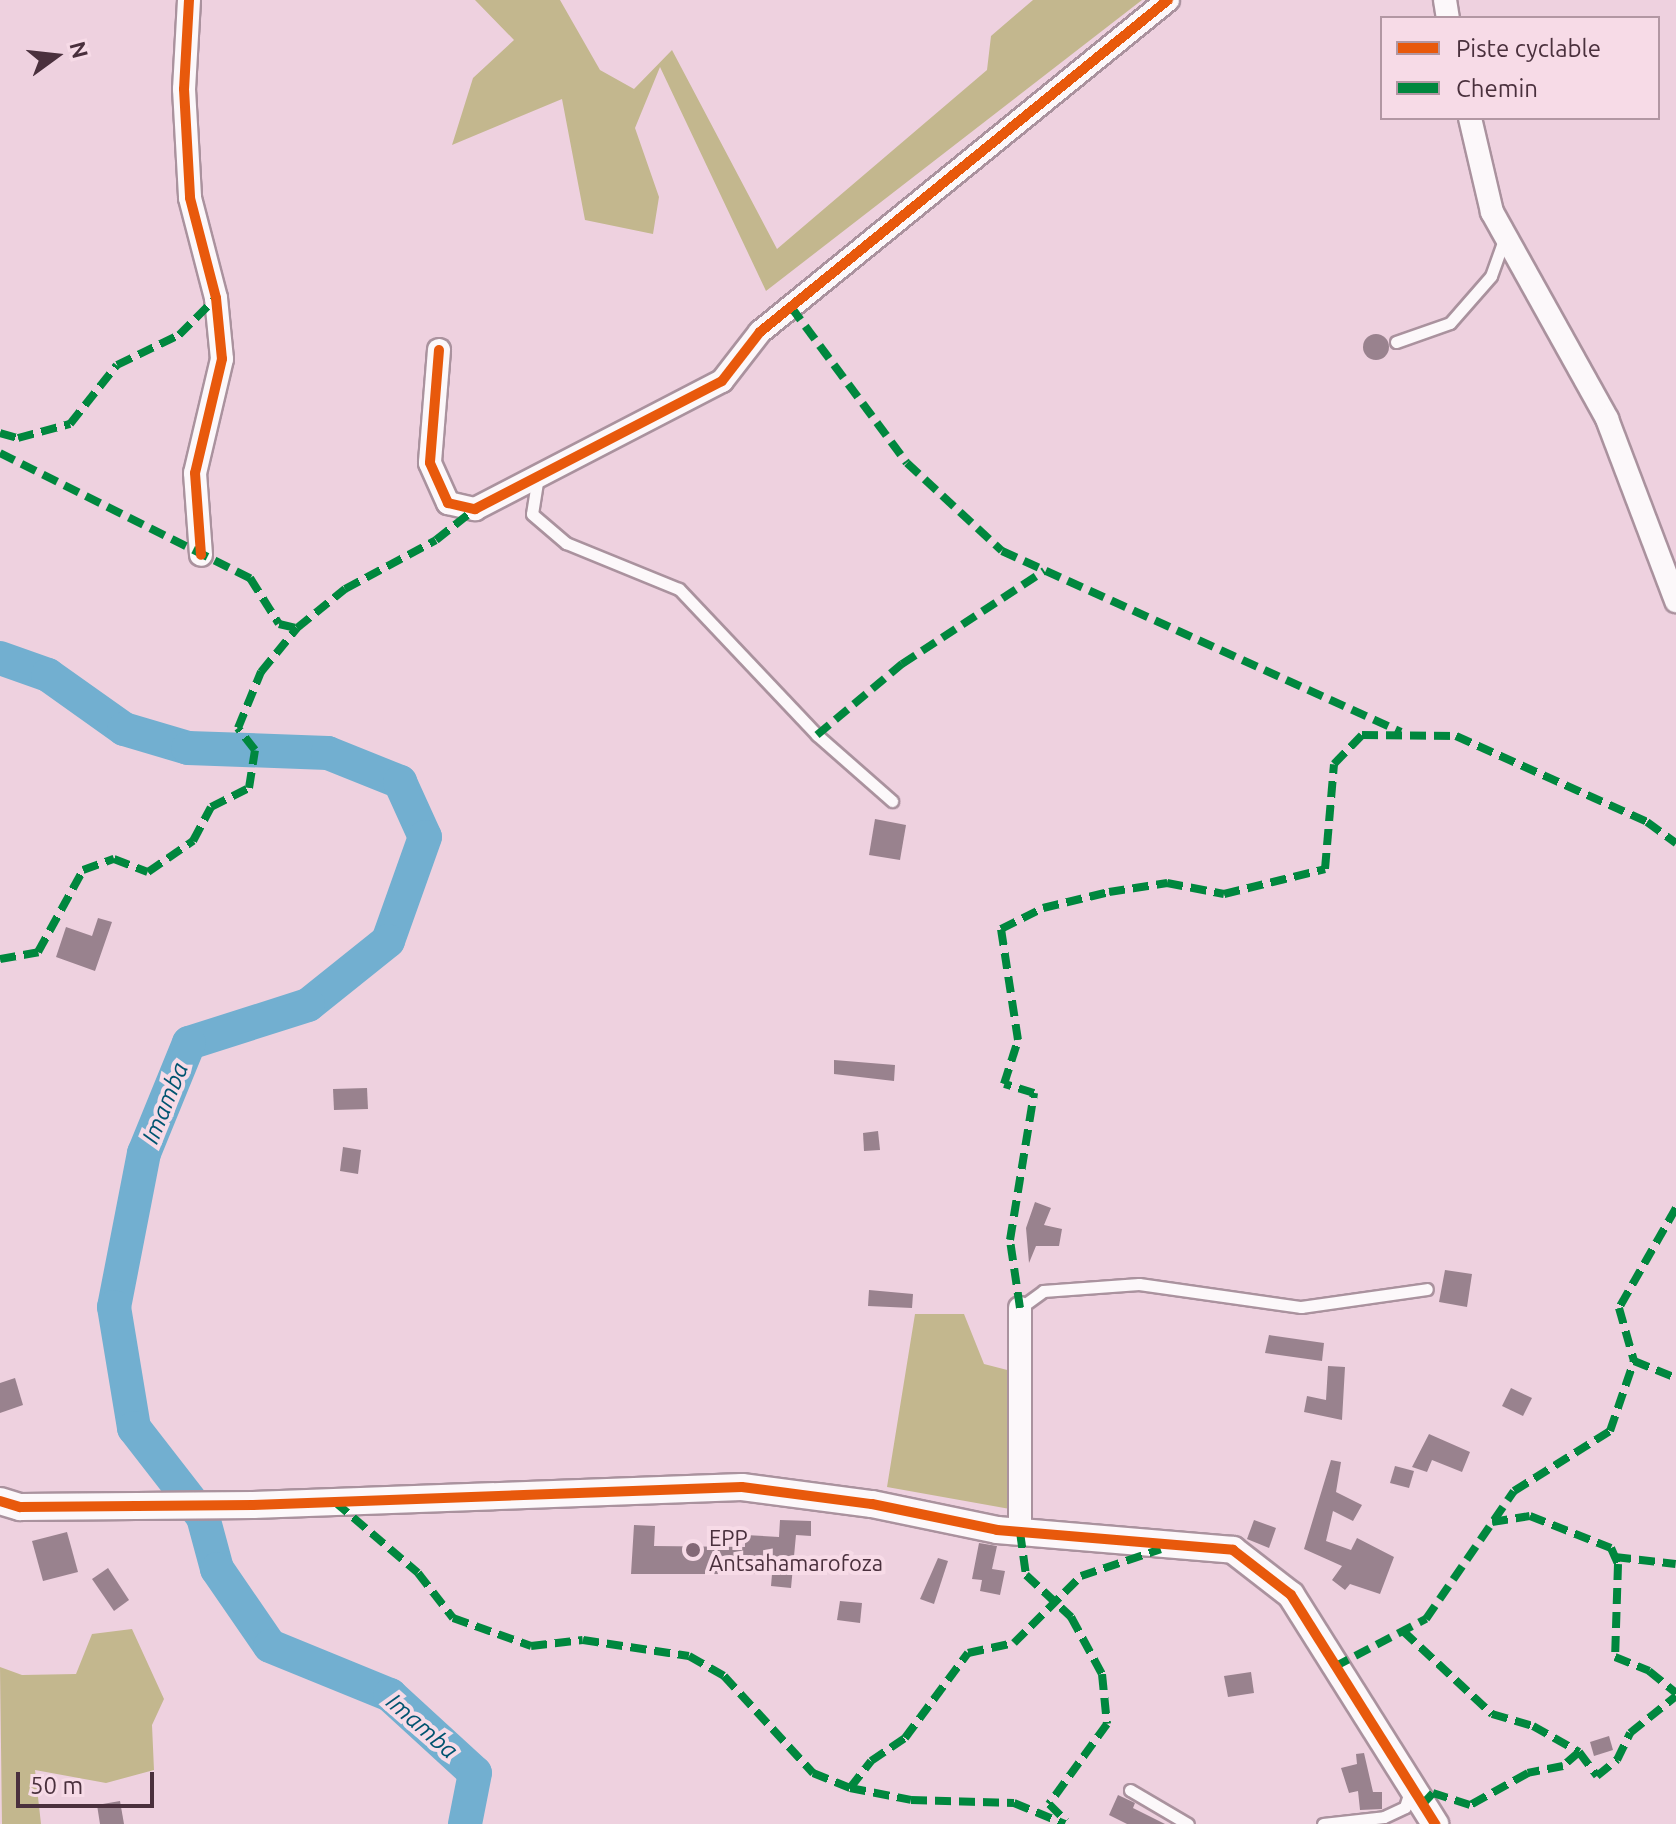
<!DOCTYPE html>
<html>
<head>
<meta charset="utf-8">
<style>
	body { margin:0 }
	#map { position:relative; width:1676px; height:1824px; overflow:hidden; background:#eed1df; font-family:Ubuntu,sans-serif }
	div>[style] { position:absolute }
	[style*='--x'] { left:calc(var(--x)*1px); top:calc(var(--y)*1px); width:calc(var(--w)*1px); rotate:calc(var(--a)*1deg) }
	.forest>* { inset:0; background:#c3b78e }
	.river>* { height:34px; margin:-17px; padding:0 17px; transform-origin:17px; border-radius:17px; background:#72afd0 }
	.building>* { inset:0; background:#99828e }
	.round { border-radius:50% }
	.roads { filter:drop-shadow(2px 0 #aa929e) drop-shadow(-2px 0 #aa929e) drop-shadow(0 2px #aa929e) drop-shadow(0 -2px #aa929e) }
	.service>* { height:11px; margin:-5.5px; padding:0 5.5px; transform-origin:5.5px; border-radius:5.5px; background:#fcf8fa }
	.minor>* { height:22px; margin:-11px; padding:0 11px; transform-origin:11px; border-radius:11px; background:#fcf8fa }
	.tertiary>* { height:26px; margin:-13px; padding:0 13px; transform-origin:13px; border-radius:13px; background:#fcf8fa }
	.quiet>* { height:8px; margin-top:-4px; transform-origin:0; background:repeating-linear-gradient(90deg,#00873e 0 16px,transparent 0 24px) }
	.cycleway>* { height:10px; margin:-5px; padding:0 5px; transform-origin:5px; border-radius:5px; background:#e8590c }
	.dots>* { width:22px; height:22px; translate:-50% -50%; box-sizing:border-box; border:4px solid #f7dbe7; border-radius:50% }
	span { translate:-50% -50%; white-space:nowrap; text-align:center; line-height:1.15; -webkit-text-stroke:8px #f7dbe7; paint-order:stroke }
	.poi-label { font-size:22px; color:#4a303d }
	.left { translate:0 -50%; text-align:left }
	.water-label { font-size:24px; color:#005470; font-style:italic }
	.legend { position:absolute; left:1380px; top:16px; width:280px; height:104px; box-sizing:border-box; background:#f7dbe7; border:2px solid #b297a3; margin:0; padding:10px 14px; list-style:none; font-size:24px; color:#4a303d }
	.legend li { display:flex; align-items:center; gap:16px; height:40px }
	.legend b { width:40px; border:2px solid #b297a3 }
	.north { position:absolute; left:16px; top:16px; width:80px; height:80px; -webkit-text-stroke:6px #f7dbe7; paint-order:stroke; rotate:75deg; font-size:22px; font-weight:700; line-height:32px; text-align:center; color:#4a303d }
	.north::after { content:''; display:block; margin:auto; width:28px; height:36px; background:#4a303d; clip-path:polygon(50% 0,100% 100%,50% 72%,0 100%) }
	.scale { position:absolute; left:16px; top:1772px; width:138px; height:36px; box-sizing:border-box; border:4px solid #4a303d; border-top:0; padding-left:10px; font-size:24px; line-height:28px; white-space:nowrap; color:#4a303d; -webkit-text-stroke:6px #f7dbe7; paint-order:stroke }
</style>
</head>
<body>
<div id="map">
	<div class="forest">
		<i style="clip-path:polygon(475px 0,560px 0,600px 70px,634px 89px,672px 50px,777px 249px,987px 70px,991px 36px,1033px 0,1142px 0,766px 291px,660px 67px,635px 128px,659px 197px,653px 234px,585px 220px,562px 99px,452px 145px,473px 78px,514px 40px)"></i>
		<i style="clip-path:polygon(915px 1314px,964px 1314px,984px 1364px,1015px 1372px,1010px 1509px,887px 1487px)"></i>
		<i style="clip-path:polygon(132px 1629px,164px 1699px,152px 1725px,154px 1770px,106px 1783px,35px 1770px,41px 1824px,2px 1824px,0 1667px,22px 1675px,76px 1674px,92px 1634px)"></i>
	</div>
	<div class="river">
		<i style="--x:0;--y:658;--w:51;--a:19.5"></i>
		<i style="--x:48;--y:675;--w:93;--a:35.4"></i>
		<i style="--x:124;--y:729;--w:67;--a:16.5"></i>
		<i style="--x:188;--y:748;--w:140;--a:2"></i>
		<i style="--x:328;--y:753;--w:78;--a:21.9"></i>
		<i style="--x:400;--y:782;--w:60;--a:65.6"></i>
		<i style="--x:425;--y:837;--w:110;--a:109.6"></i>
		<i style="--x:388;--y:941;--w:102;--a:141.3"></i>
		<i style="--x:308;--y:1005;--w:125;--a:162.3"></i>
		<i style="--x:189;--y:1043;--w:119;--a:112.2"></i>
		<i style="--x:144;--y:1153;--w:157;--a:101"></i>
		<i style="--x:114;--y:1307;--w:123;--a:80.6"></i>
		<i style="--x:134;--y:1428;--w:113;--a:52.2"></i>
		<i style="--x:203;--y:1517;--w:54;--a:74.9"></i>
		<i style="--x:217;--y:1569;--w:93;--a:55.5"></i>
		<i style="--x:270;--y:1646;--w:130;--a:22.2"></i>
		<i style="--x:390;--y:1695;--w:115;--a:42.5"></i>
		<i style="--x:475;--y:1773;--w:52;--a:101.1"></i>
	</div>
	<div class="building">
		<i class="round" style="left:1363px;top:334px;width:26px;height:26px"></i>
		<i style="clip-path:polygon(875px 819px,906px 825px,900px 860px,869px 855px)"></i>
		<i style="clip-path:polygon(98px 918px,112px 922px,95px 971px,56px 957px,66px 927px,92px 936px)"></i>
		<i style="clip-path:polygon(834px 1060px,895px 1065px,894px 1081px,834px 1074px)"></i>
		<i style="clip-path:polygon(367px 1088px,368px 1109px,334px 1110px,333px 1089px)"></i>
		<i style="clip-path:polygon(878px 1131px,880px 1150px,864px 1151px,863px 1133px)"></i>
		<i style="clip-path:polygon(343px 1147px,361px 1150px,358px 1174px,340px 1171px)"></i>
		<i style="clip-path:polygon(1035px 1202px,1051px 1208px,1044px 1225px,1062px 1229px,1059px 1246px,1036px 1246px,1029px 1263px,1026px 1228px)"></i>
		<i style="clip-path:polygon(1445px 1270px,1472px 1274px,1467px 1307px,1439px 1302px)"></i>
		<i style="clip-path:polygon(869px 1290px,913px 1294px,912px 1308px,868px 1306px)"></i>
		<i style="clip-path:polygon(1269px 1335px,1324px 1343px,1322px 1361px,1265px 1353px)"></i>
		<i style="clip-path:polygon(1328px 1366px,1345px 1367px,1342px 1420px,1304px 1412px,1307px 1396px,1326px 1400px)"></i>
		<i style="clip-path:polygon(15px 1378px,23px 1405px,0 1413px,0 1383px)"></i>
		<i style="clip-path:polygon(1511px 1388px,1532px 1398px,1523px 1416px,1502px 1406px)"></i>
		<i style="clip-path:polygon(1429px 1434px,1470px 1452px,1462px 1472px,1432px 1460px,1427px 1472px,1412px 1467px)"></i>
		<i style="clip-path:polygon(1331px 1460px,1341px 1462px,1336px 1492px,1362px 1505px,1353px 1521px,1333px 1511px,1326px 1541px,1351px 1550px,1357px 1538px,1394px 1557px,1380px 1594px,1350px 1584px,1345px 1590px,1332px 1580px,1342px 1566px,1304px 1549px)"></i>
		<i style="clip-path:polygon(1395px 1466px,1414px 1471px,1409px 1488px,1390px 1483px)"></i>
		<i style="clip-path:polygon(780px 1520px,811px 1521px,811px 1536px,796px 1535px,791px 1588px,771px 1586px,772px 1574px,631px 1574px,634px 1525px,655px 1526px,654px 1546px,745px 1547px,745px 1535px,779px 1537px)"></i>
		<i style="clip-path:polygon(1254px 1520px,1276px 1528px,1269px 1548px,1247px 1539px)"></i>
		<i style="clip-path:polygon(67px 1532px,78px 1572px,43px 1581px,32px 1541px)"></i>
		<i style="clip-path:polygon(979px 1543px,997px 1546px,992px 1569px,1005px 1571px,1000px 1595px,980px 1591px,982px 1580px,972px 1579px)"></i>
		<i style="clip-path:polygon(938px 1558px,948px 1561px,934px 1604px,920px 1599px)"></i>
		<i style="clip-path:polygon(108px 1568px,129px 1600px,114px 1611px,92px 1579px)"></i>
		<i style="clip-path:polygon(840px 1601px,862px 1603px,860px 1623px,837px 1620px)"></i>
		<i style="clip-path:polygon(1251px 1672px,1254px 1693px,1228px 1697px,1224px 1676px)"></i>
		<i style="clip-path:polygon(1609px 1736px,1613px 1750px,1594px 1756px,1590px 1742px)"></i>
		<i style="clip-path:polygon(1364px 1753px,1373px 1792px,1382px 1792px,1382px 1809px,1360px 1810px,1358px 1791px,1349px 1793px,1341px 1768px,1357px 1764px,1356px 1754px)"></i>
		<i style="clip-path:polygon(1118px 1795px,1135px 1803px,1133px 1808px,1165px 1824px,1127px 1824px,1109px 1815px)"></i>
		<i style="clip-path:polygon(120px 1801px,124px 1824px,100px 1824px,97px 1805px)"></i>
	</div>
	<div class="roads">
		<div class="service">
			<i style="--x:1396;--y:342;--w:57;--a:-19.4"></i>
			<i style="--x:1450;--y:323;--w:62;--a:-48.9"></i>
			<i style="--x:1491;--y:276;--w:41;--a:-70.3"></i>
			<i style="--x:538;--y:476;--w:38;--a:99"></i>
			<i style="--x:532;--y:514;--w:45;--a:40.5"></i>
			<i style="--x:566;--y:543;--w:122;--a:22.2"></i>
			<i style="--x:679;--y:589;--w:201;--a:46.6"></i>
			<i style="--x:817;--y:735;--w:100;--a:41.3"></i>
			<i style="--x:1020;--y:1308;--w:29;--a:-36"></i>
			<i style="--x:1043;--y:1291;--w:96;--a:-4.2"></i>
			<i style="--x:1139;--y:1284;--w:164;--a:8.1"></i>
			<i style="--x:1301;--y:1307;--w:127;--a:-8.1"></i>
			<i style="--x:1130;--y:1790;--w:67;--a:30.4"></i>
			<i style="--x:1323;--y:1824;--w:61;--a:-6.5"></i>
			<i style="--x:1384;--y:1817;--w:23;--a:-25"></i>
			<i style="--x:1405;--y:1807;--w:16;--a:-72"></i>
		</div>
		<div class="minor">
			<i style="--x:189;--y:0;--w:89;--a:93.2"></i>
			<i style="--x:184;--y:89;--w:109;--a:86.8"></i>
			<i style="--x:190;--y:198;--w:103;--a:75.4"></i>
			<i style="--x:216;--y:298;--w:61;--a:84.4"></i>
			<i style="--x:222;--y:359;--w:117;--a:103.3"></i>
			<i style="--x:195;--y:473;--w:82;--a:85.8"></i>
			<i style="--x:1445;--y:0;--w:18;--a:81"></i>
			<i style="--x:1470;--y:118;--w:97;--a:76.8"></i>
			<i style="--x:1492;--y:212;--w:237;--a:60.9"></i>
			<i style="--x:1607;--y:419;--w:195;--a:69.2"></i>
			<i style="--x:439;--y:350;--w:113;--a:94.6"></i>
			<i style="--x:430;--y:463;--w:44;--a:65.8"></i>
			<i style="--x:448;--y:503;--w:28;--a:13"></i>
			<i style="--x:475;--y:509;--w:278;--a:-27.4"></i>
			<i style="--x:722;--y:381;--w:62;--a:-52.2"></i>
			<i style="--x:760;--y:332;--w:526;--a:-39.14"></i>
			<i style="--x:1020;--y:1532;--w:224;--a:-90"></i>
		</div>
		<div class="tertiary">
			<i style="--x:0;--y:1501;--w:21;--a:17"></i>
			<i style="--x:20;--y:1507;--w:233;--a:-0.5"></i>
			<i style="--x:253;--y:1505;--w:489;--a:-2.1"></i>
			<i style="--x:742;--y:1487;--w:131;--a:7.5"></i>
			<i style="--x:872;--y:1504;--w:128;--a:11.7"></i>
			<i style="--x:997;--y:1530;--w:237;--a:4.8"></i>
			<i style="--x:1233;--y:1550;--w:73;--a:37.8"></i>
			<i style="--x:1291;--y:1595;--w:271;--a:57.8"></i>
		</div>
	</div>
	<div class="quiet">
		<i style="--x:791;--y:307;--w:194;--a:53.4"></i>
		<i style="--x:907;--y:463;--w:129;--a:42.8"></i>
		<i style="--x:1002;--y:551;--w:438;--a:24.4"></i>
		<i style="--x:0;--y:433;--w:19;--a:16"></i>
		<i style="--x:18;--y:438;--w:54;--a:-15.1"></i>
		<i style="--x:70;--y:424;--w:75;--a:-51.5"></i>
		<i style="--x:117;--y:365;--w:69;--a:-25.8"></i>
		<i style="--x:179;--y:335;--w:52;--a:-45"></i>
		<i style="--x:0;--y:453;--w:280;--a:26.6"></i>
		<i style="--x:250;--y:578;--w:54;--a:57.8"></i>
		<i style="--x:279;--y:624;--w:18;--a:13"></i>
		<i style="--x:817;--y:735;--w:111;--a:-39.9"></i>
		<i style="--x:902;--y:664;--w:170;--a:-33.2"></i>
		<i style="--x:0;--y:959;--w:39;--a:-10"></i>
		<i style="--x:38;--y:952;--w:94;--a:-61.2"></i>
		<i style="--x:83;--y:870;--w:33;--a:-20"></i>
		<i style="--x:114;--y:859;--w:36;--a:21"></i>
		<i style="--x:148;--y:872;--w:55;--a:-34.6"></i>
		<i style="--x:193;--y:841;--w:38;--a:-62"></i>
		<i style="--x:211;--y:807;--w:42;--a:-26.6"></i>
		<i style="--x:249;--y:788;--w:38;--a:-81"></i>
		<i style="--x:255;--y:750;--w:28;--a:-128"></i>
		<i style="--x:238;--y:728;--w:61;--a:-67.7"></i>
		<i style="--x:261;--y:672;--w:57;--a:-50.7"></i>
		<i style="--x:297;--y:628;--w:62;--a:-39.1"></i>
		<i style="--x:345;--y:589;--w:103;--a:-28.3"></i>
		<i style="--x:436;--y:540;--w:50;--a:-38.5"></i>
		<i style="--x:1676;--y:1208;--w:115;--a:119.7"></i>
		<i style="--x:1619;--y:1308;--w:55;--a:74.2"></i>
		<i style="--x:1634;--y:1361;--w:45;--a:22"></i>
		<i style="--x:1020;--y:1308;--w:69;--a:-98.4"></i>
		<i style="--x:1010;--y:1240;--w:149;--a:-80.7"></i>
		<i style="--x:1034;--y:1093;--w:31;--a:-163"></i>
		<i style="--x:1004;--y:1084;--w:46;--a:-72.3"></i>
		<i style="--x:1018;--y:1040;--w:112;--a:-98.7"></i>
		<i style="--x:1001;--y:929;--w:47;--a:-26.6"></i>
		<i style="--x:1043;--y:908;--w:68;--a:-13.6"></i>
		<i style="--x:1109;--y:892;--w:59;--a:-8.8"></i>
		<i style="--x:1167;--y:883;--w:58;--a:10.9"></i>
		<i style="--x:1224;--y:894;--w:104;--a:-13.9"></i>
		<i style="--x:1325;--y:869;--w:105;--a:-85.1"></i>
		<i style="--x:1334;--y:764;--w:40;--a:-46"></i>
		<i style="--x:1362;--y:735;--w:94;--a:0.6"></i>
		<i style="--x:1456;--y:736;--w:209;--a:24.2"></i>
		<i style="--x:1647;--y:822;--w:36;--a:36"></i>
		<i style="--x:335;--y:1502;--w:109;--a:40.5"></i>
		<i style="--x:418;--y:1573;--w:57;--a:52.1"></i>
		<i style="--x:453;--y:1618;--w:83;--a:19.7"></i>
		<i style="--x:531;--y:1646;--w:52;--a:-6.6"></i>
		<i style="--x:583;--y:1640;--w:107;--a:8.6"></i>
		<i style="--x:689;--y:1656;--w:40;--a:29.7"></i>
		<i style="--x:724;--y:1676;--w:132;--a:47.5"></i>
		<i style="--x:813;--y:1773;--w:40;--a:22"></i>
		<i style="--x:850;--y:1788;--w:62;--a:11.1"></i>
		<i style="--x:911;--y:1800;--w:103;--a:1.7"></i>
		<i style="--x:1014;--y:1803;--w:55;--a:22.4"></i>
		<i style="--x:1492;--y:1522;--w:38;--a:-9"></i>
		<i style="--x:1530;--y:1516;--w:87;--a:21.6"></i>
		<i style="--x:1611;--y:1548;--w:17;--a:66"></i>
		<i style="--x:1618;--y:1564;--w:93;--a:91.8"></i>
		<i style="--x:1615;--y:1657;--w:37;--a:22"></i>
		<i style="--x:1649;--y:1671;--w:35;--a:39"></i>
		<i style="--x:1020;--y:1532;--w:43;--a:82.1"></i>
		<i style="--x:1026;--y:1575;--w:62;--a:43"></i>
		<i style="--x:1071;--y:1617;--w:65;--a:61.5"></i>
		<i style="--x:1102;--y:1674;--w:50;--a:84.3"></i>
		<i style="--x:1107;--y:1724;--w:99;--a:125.9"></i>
		<i style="--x:1049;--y:1804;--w:24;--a:45"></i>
		<i style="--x:1615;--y:1557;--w:61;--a:6.5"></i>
		<i style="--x:1403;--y:1631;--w:122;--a:43"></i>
		<i style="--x:1492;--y:1714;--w:43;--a:16.3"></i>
		<i style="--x:1533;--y:1726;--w:53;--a:29.5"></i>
		<i style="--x:1579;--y:1752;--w:21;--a:139"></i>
		<i style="--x:1563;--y:1766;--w:36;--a:169"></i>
		<i style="--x:1528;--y:1773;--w:66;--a:151.1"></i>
		<i style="--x:1470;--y:1805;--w:39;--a:-162"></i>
		<i style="--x:1433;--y:1793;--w:18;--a:133"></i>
		<i style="--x:1334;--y:1667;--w:104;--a:-27.6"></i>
		<i style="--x:1426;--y:1619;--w:155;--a:-55.5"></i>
		<i style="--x:1514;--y:1491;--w:113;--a:-32"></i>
		<i style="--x:1610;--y:1431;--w:74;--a:-71.1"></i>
		<i style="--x:1579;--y:1752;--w:30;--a:53"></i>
		<i style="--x:1597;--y:1776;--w:26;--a:-39"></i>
		<i style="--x:1617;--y:1760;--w:30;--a:-64"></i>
		<i style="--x:1630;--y:1733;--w:59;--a:-38.8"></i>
		<i style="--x:850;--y:1788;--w:34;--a:-52"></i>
		<i style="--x:871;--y:1761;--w:41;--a:-34.1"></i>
		<i style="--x:905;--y:1738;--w:106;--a:-53.5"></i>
		<i style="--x:968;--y:1653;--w:47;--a:-12.3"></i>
		<i style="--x:1014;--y:1643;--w:95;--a:-45"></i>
		<i style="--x:1081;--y:1576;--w:84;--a:-18.6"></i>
	</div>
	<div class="cycleway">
		<i style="--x:189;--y:0;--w:89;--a:93.2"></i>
		<i style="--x:184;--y:89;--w:109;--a:86.8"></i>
		<i style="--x:190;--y:198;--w:103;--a:75.4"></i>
		<i style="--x:216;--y:298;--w:61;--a:84.4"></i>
		<i style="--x:222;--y:359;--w:117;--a:103.3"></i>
		<i style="--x:195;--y:473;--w:82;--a:85.8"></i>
		<i style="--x:439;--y:350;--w:113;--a:94.6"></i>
		<i style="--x:430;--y:463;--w:44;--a:65.8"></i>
		<i style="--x:448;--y:503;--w:28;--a:13"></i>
		<i style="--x:475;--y:509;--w:278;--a:-27.4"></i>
		<i style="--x:722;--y:381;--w:62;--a:-52.2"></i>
		<i style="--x:760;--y:332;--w:526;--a:-39.14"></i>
		<i style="--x:0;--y:1501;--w:21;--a:17"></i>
		<i style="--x:20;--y:1507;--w:233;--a:-0.5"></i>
		<i style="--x:253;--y:1505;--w:489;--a:-2.1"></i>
		<i style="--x:742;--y:1487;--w:131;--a:7.5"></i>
		<i style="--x:872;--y:1504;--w:128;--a:11.7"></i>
		<i style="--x:997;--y:1530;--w:237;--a:4.8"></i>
		<i style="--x:1233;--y:1550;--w:73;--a:37.8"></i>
		<i style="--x:1291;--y:1595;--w:271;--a:57.8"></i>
	</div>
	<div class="dots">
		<i style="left:693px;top:1550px;background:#836876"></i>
	</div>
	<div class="poi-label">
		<span class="left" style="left:709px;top:1550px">EPP<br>Antsahamarofoza</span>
	</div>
	<div class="water-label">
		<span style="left:165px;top:1103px;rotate:-68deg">Imamba</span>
		<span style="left:422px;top:1726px;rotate:41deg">Imamba</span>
	</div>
	<ul class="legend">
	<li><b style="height:10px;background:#e8590c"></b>Piste cyclable</li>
	<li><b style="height:10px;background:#00873e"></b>Chemin</li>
	</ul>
	<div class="north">N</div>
	<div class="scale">50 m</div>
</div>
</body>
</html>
